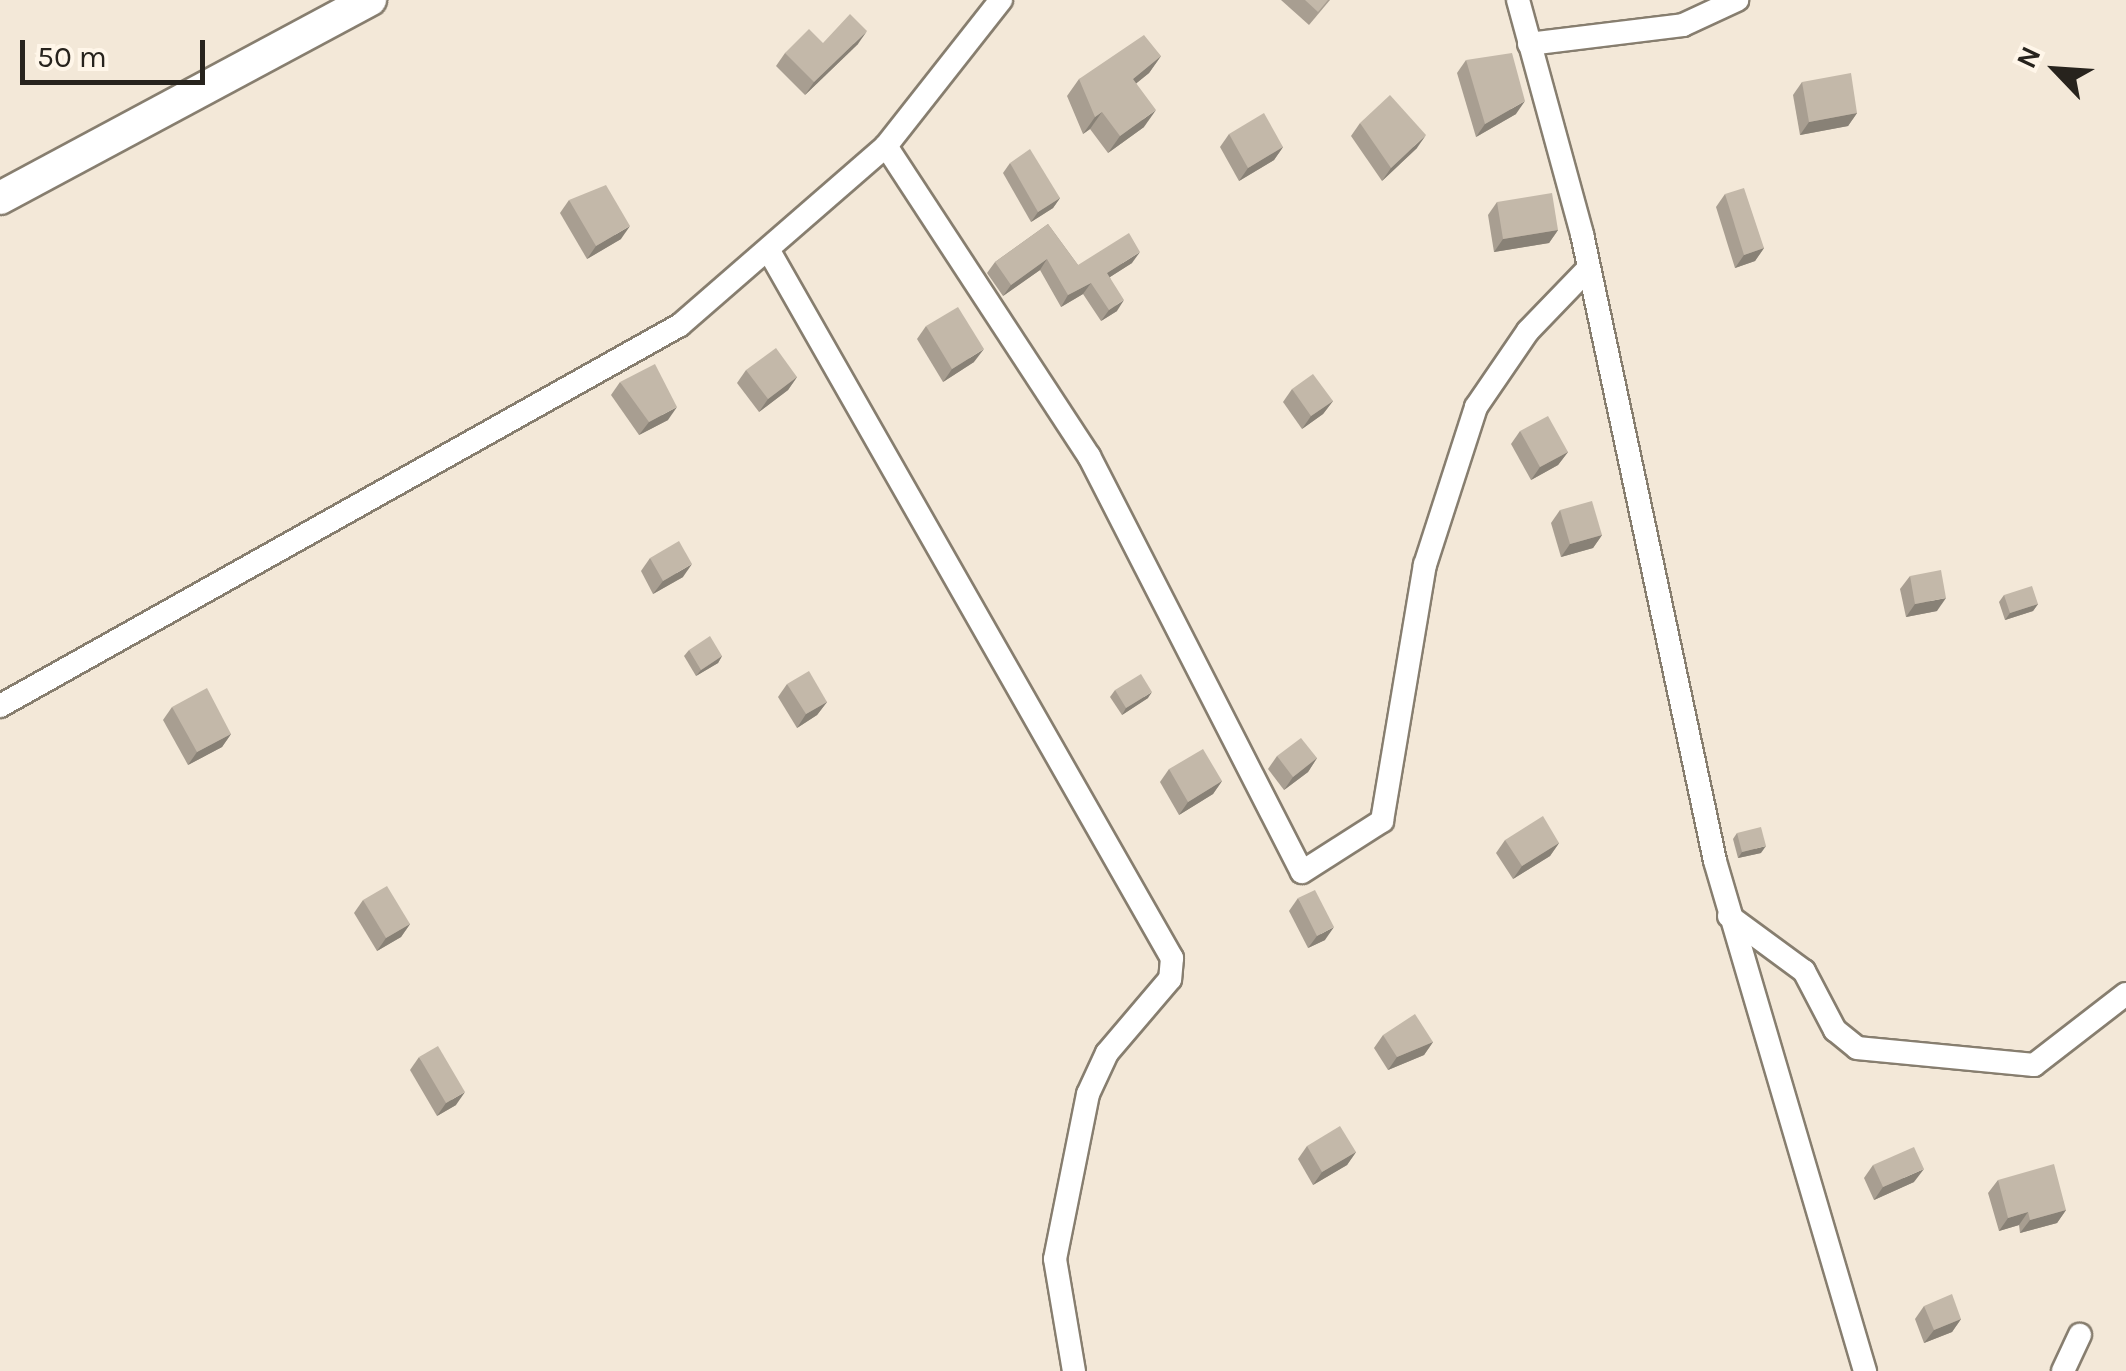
<!DOCTYPE html>
<html>
<head>
<meta charset="utf-8">
<style>
	body { margin:0 }
	#map { position:relative; width:2126px; height:1371px; overflow:hidden; background:#f3e8d8; font-family:Karla,sans-serif }
	div>[style] { position:absolute }
	[style*='--x'] { left:calc(var(--x)*1px); top:calc(var(--y)*1px); width:calc(var(--w)*1px); rotate:calc(var(--a)*1deg) }
	.roads { filter:drop-shadow(2px 0 #877e6f) drop-shadow(-2px 0 #877e6f) drop-shadow(0 2px #877e6f) drop-shadow(0 -2px #877e6f) }
	.street>* { height:22px; margin:-11px; padding:0 11px; transform-origin:11px; border-radius:11px; background:#fff }
	.secondary>* { height:32px; margin:-16px; padding:0 16px; transform-origin:16px; border-radius:16px; background:#fff }
	.wall>* { inset:0; background:#a89e91 }
	.shaded-wall>* { inset:0; background:#888176 }
	.building>* { inset:0; background:#c3b8a9 }
	span { translate:-50% -50%; white-space:nowrap; text-align:center; line-height:1.15; -webkit-text-stroke:8px #fff6e9; paint-order:stroke }
	.north { position:absolute; left:2006px; top:20px; width:100px; height:100px; -webkit-text-stroke:8px #fff6e9; paint-order:stroke; rotate:295deg; font-size:28px; font-weight:700; line-height:40px; text-align:center; color:#27231d }
	.north::after { content:''; display:block; margin:auto; width:35px; height:45px; background:#27231d; clip-path:polygon(50% 0,100% 100%,50% 72%,0 100%) }
	.scale { position:absolute; left:20px; top:40px; width:185px; height:45px; box-sizing:border-box; border:5px solid #27231d; border-top:0; padding-left:12px; font-size:30px; line-height:35px; white-space:nowrap; color:#27231d; -webkit-text-stroke:8px #fff6e9; paint-order:stroke }
</style>
</head>
<body>
<div id="map">
	<div class="roads">
		<div class="street">
			<i style="--x:1518;--y:0;--w:243;--a:74.7"></i>
			<i style="--x:1582;--y:234;--w:641;--a:78.02"></i>
			<i style="--x:1715;--y:861;--w:532;--a:73.61"></i>
			<i style="--x:1529;--y:44;--w:155;--a:-7"></i>
			<i style="--x:1683;--y:25;--w:60;--a:-24.8"></i>
			<i style="--x:886;--y:146;--w:371;--a:56.8"></i>
			<i style="--x:1089;--y:456;--w:467;--a:62.9"></i>
			<i style="--x:1302;--y:872;--w:95;--a:-32.5"></i>
			<i style="--x:1382;--y:821;--w:260;--a:-80.5"></i>
			<i style="--x:1425;--y:565;--w:166;--a:-72.1"></i>
			<i style="--x:1476;--y:407;--w:92;--a:-55.6"></i>
			<i style="--x:1528;--y:331;--w:81;--a:-46"></i>
			<i style="--x:769;--y:251;--w:814;--a:60.32"></i>
			<i style="--x:1172;--y:958;--w:21;--a:95"></i>
			<i style="--x:1170;--y:979;--w:97;--a:130.4"></i>
			<i style="--x:1107;--y:1053;--w:45;--a:114.9"></i>
			<i style="--x:1088;--y:1094;--w:168;--a:101.3"></i>
			<i style="--x:1055;--y:1259;--w:114;--a:80.4"></i>
			<i style="--x:0;--y:706;--w:779;--a:-29.26"></i>
			<i style="--x:680;--y:325;--w:273;--a:-41"></i>
			<i style="--x:886;--y:146;--w:186;--a:-51.8"></i>
			<i style="--x:1729;--y:916;--w:93;--a:36.3"></i>
			<i style="--x:1804;--y:971;--w:67;--a:62.3"></i>
			<i style="--x:1835;--y:1030;--w:28;--a:39"></i>
			<i style="--x:1857;--y:1048;--w:178;--a:5.5"></i>
			<i style="--x:2034;--y:1065;--w:116;--a:-37.7"></i>
			<i style="--x:2063;--y:1371;--w:40;--a:-65"></i>
		</div>
		<div class="secondary">
			<i style="--x:0;--y:198;--w:420;--a:-28.2"></i>
		</div>
	</div>
	<div class="wall">
		<i style="clip-path:polygon(1281px 0,1330px 0,1309px 25px)"></i>
		<i style="clip-path:polygon(823px 43px,858px 44px,805px 95px,776px 66px,785px 53px)"></i>
		<i style="clip-path:polygon(1161px 56px,1149px 73px,1136px 83px,1144px 127px,1108px 153px,1090px 129px,1083px 134px,1067px 96px,1079px 79px)"></i>
		<i style="clip-path:polygon(1466px 60px,1516px 114px,1476px 137px,1457px 73px)"></i>
		<i style="clip-path:polygon(1802px 82px,1857px 113px,1848px 126px,1800px 135px,1793px 95px)"></i>
		<i style="clip-path:polygon(1360px 123px,1417px 148px,1382px 181px,1351px 136px)"></i>
		<i style="clip-path:polygon(1229px 134px,1283px 147px,1274px 160px,1239px 181px,1220px 147px)"></i>
		<i style="clip-path:polygon(1010px 163px,1060px 198px,1053px 208px,1031px 222px,1003px 173px)"></i>
		<i style="clip-path:polygon(1725px 194px,1764px 248px,1755px 261px,1735px 268px,1716px 207px)"></i>
		<i style="clip-path:polygon(569px 200px,621px 239px,587px 259px,560px 213px)"></i>
		<i style="clip-path:polygon(1497px 202px,1558px 230px,1549px 243px,1494px 252px,1488px 215px)"></i>
		<i style="clip-path:polygon(1048px 224px,1078px 265px,1132px 263px,1110px 277px,1117px 311px,1101px 321px,1083px 294px,1061px 307px,1040px 270px,1003px 296px,987px 273px,995px 262px)"></i>
		<i style="clip-path:polygon(926px 326px,974px 362px,943px 382px,917px 339px)"></i>
		<i style="clip-path:polygon(746px 370px,797px 377px,788px 390px,759px 412px,737px 383px)"></i>
		<i style="clip-path:polygon(620px 382px,668px 420px,639px 435px,611px 395px)"></i>
		<i style="clip-path:polygon(1292px 389px,1333px 401px,1323px 414px,1302px 429px,1283px 402px)"></i>
		<i style="clip-path:polygon(1520px 431px,1568px 452px,1558px 465px,1531px 480px,1511px 444px)"></i>
		<i style="clip-path:polygon(1560px 510px,1602px 535px,1593px 548px,1561px 557px,1551px 523px)"></i>
		<i style="clip-path:polygon(650px 558px,683px 577px,653px 594px,641px 571px)"></i>
		<i style="clip-path:polygon(1910px 576px,1937px 611px,1906px 617px,1900px 589px)"></i>
		<i style="clip-path:polygon(2004px 595px,2038px 604px,2033px 611px,2005px 620px,1999px 602px)"></i>
		<i style="clip-path:polygon(689px 650px,722px 656px,718px 663px,696px 676px,684px 656px)"></i>
		<i style="clip-path:polygon(787px 684px,827px 702px,817px 715px,797px 728px,778px 697px)"></i>
		<i style="clip-path:polygon(1115px 690px,1148px 698px,1122px 715px,1110px 697px)"></i>
		<i style="clip-path:polygon(172px 707px,231px 734px,222px 747px,188px 765px,163px 720px)"></i>
		<i style="clip-path:polygon(1277px 756px,1317px 758px,1308px 772px,1284px 790px,1268px 769px)"></i>
		<i style="clip-path:polygon(1169px 769px,1222px 781px,1213px 794px,1179px 815px,1160px 782px)"></i>
		<i style="clip-path:polygon(1737px 833px,1761px 853px,1738px 858px,1733px 839px)"></i>
		<i style="clip-path:polygon(1505px 840px,1559px 843px,1550px 856px,1513px 879px,1496px 853px)"></i>
		<i style="clip-path:polygon(1298px 898px,1325px 940px,1308px 948px,1289px 911px)"></i>
		<i style="clip-path:polygon(363px 900px,410px 924px,401px 937px,377px 951px,354px 913px)"></i>
		<i style="clip-path:polygon(1383px 1035px,1433px 1042px,1424px 1055px,1388px 1070px,1374px 1048px)"></i>
		<i style="clip-path:polygon(419px 1057px,456px 1105px,437px 1116px,410px 1070px)"></i>
		<i style="clip-path:polygon(1307px 1146px,1356px 1152px,1347px 1165px,1313px 1185px,1298px 1159px)"></i>
		<i style="clip-path:polygon(1873px 1165px,1914px 1182px,1874px 1200px,1864px 1178px)"></i>
		<i style="clip-path:polygon(1998px 1180px,2066px 1210px,2057px 1223px,2020px 1233px,2019px 1225px,1999px 1231px,1988px 1193px)"></i>
		<i style="clip-path:polygon(1924px 1306px,1961px 1319px,1952px 1332px,1924px 1343px,1915px 1319px)"></i>
	</div>
	<div class="shaded-wall">
		<i style="clip-path:polygon(867px 31px,858px 44px,805px 95px,814px 82px)"></i>
		<i style="clip-path:polygon(1161px 56px,1149px 73px,1121px 96px,1133px 79px)"></i>
		<i style="clip-path:polygon(1525px 101px,1516px 114px,1476px 137px,1485px 124px)"></i>
		<i style="clip-path:polygon(1156px 110px,1144px 127px,1108px 153px,1120px 136px)"></i>
		<i style="clip-path:polygon(1102px 112px,1090px 129px,1083px 134px,1095px 117px)"></i>
		<i style="clip-path:polygon(1857px 113px,1848px 126px,1800px 135px,1809px 122px)"></i>
		<i style="clip-path:polygon(1426px 135px,1417px 148px,1382px 181px,1391px 168px)"></i>
		<i style="clip-path:polygon(1283px 147px,1274px 160px,1239px 181px,1248px 168px)"></i>
		<i style="clip-path:polygon(1060px 198px,1053px 208px,1031px 222px,1038px 212px)"></i>
		<i style="clip-path:polygon(630px 226px,621px 239px,587px 259px,596px 246px)"></i>
		<i style="clip-path:polygon(1558px 230px,1549px 243px,1494px 252px,1503px 239px)"></i>
		<i style="clip-path:polygon(1764px 248px,1755px 261px,1735px 268px,1744px 255px)"></i>
		<i style="clip-path:polygon(1140px 252px,1132px 263px,1099px 284px,1107px 273px)"></i>
		<i style="clip-path:polygon(1047px 259px,1040px 270px,1003px 296px,1011px 285px)"></i>
		<i style="clip-path:polygon(1091px 283px,1083px 294px,1061px 307px,1068px 295px)"></i>
		<i style="clip-path:polygon(1124px 300px,1117px 311px,1101px 321px,1109px 310px)"></i>
		<i style="clip-path:polygon(984px 349px,974px 362px,943px 382px,952px 369px)"></i>
		<i style="clip-path:polygon(797px 377px,788px 390px,759px 412px,768px 399px)"></i>
		<i style="clip-path:polygon(1333px 401px,1323px 414px,1302px 429px,1311px 416px)"></i>
		<i style="clip-path:polygon(677px 407px,668px 420px,639px 435px,649px 422px)"></i>
		<i style="clip-path:polygon(1568px 452px,1558px 465px,1531px 480px,1540px 467px)"></i>
		<i style="clip-path:polygon(1602px 535px,1593px 548px,1561px 557px,1570px 544px)"></i>
		<i style="clip-path:polygon(692px 564px,683px 577px,653px 594px,663px 581px)"></i>
		<i style="clip-path:polygon(1946px 598px,1937px 611px,1906px 617px,1915px 604px)"></i>
		<i style="clip-path:polygon(2038px 604px,2033px 611px,2005px 620px,2010px 613px)"></i>
		<i style="clip-path:polygon(722px 656px,718px 663px,696px 676px,701px 670px)"></i>
		<i style="clip-path:polygon(1152px 692px,1148px 698px,1122px 715px,1126px 708px)"></i>
		<i style="clip-path:polygon(827px 702px,817px 715px,797px 728px,806px 714px)"></i>
		<i style="clip-path:polygon(231px 734px,222px 747px,188px 765px,197px 752px)"></i>
		<i style="clip-path:polygon(1317px 758px,1308px 772px,1284px 790px,1293px 777px)"></i>
		<i style="clip-path:polygon(1222px 781px,1213px 794px,1179px 815px,1188px 802px)"></i>
		<i style="clip-path:polygon(1559px 843px,1550px 856px,1513px 879px,1522px 866px)"></i>
		<i style="clip-path:polygon(1766px 846px,1761px 853px,1738px 858px,1742px 852px)"></i>
		<i style="clip-path:polygon(410px 924px,401px 937px,377px 951px,386px 938px)"></i>
		<i style="clip-path:polygon(1334px 927px,1325px 940px,1308px 948px,1317px 936px)"></i>
		<i style="clip-path:polygon(1433px 1042px,1424px 1055px,1388px 1070px,1397px 1057px)"></i>
		<i style="clip-path:polygon(465px 1092px,456px 1105px,437px 1116px,446px 1103px)"></i>
		<i style="clip-path:polygon(1356px 1152px,1347px 1165px,1313px 1185px,1322px 1172px)"></i>
		<i style="clip-path:polygon(1924px 1169px,1914px 1182px,1874px 1200px,1883px 1187px)"></i>
		<i style="clip-path:polygon(2066px 1210px,2057px 1223px,2020px 1233px,2030px 1220px)"></i>
		<i style="clip-path:polygon(2028px 1212px,2019px 1225px,1999px 1231px,2008px 1218px)"></i>
		<i style="clip-path:polygon(1961px 1319px,1952px 1332px,1924px 1343px,1934px 1330px)"></i>
	</div>
	<div class="building">
		<i style="clip-path:polygon(1305px 0,1328px 0,1318px 12px)"></i>
		<i style="clip-path:polygon(850px 14px,867px 31px,814px 82px,785px 53px,809px 29px,823px 43px)"></i>
		<i style="clip-path:polygon(1144px 35px,1161px 56px,1133px 79px,1156px 110px,1120px 136px,1102px 112px,1095px 117px,1079px 79px)"></i>
		<i style="clip-path:polygon(1512px 53px,1525px 101px,1485px 124px,1466px 60px)"></i>
		<i style="clip-path:polygon(1851px 73px,1857px 113px,1809px 122px,1802px 82px)"></i>
		<i style="clip-path:polygon(1390px 95px,1426px 135px,1391px 168px,1360px 123px)"></i>
		<i style="clip-path:polygon(1264px 113px,1283px 147px,1248px 168px,1229px 134px)"></i>
		<i style="clip-path:polygon(1030px 149px,1060px 198px,1038px 212px,1010px 163px)"></i>
		<i style="clip-path:polygon(606px 185px,630px 226px,596px 246px,569px 200px)"></i>
		<i style="clip-path:polygon(1744px 188px,1764px 248px,1744px 255px,1725px 194px)"></i>
		<i style="clip-path:polygon(1552px 193px,1558px 230px,1503px 239px,1497px 202px)"></i>
		<i style="clip-path:polygon(1048px 224px,1078px 265px,1129px 233px,1140px 252px,1107px 273px,1124px 300px,1109px 310px,1091px 283px,1068px 295px,1047px 259px,1011px 285px,995px 262px)"></i>
		<i style="clip-path:polygon(958px 307px,984px 349px,952px 369px,926px 326px)"></i>
		<i style="clip-path:polygon(776px 348px,797px 377px,768px 399px,746px 370px)"></i>
		<i style="clip-path:polygon(655px 364px,677px 407px,649px 422px,620px 382px)"></i>
		<i style="clip-path:polygon(1313px 374px,1333px 401px,1311px 416px,1292px 389px)"></i>
		<i style="clip-path:polygon(1548px 416px,1568px 452px,1540px 467px,1520px 431px)"></i>
		<i style="clip-path:polygon(1592px 501px,1602px 535px,1570px 544px,1560px 510px)"></i>
		<i style="clip-path:polygon(679px 541px,692px 564px,663px 581px,650px 558px)"></i>
		<i style="clip-path:polygon(1941px 570px,1946px 598px,1915px 604px,1910px 576px)"></i>
		<i style="clip-path:polygon(2032px 586px,2038px 604px,2010px 613px,2004px 595px)"></i>
		<i style="clip-path:polygon(710px 636px,722px 656px,701px 670px,689px 650px)"></i>
		<i style="clip-path:polygon(809px 671px,827px 702px,806px 714px,787px 684px)"></i>
		<i style="clip-path:polygon(1141px 674px,1152px 692px,1126px 708px,1115px 690px)"></i>
		<i style="clip-path:polygon(207px 688px,231px 734px,197px 752px,172px 707px)"></i>
		<i style="clip-path:polygon(1301px 738px,1317px 758px,1293px 777px,1277px 756px)"></i>
		<i style="clip-path:polygon(1203px 749px,1222px 781px,1188px 802px,1169px 769px)"></i>
		<i style="clip-path:polygon(1543px 816px,1559px 843px,1522px 866px,1505px 840px)"></i>
		<i style="clip-path:polygon(1761px 827px,1766px 846px,1742px 852px,1737px 833px)"></i>
		<i style="clip-path:polygon(387px 886px,410px 924px,386px 938px,363px 900px)"></i>
		<i style="clip-path:polygon(1315px 890px,1334px 927px,1317px 936px,1298px 898px)"></i>
		<i style="clip-path:polygon(1415px 1014px,1433px 1042px,1397px 1057px,1383px 1035px)"></i>
		<i style="clip-path:polygon(438px 1046px,465px 1092px,446px 1103px,419px 1057px)"></i>
		<i style="clip-path:polygon(1340px 1126px,1356px 1152px,1322px 1172px,1307px 1146px)"></i>
		<i style="clip-path:polygon(1914px 1147px,1924px 1169px,1883px 1187px,1873px 1165px)"></i>
		<i style="clip-path:polygon(2054px 1164px,2066px 1210px,2030px 1220px,2028px 1212px,2008px 1218px,1998px 1180px)"></i>
		<i style="clip-path:polygon(1952px 1294px,1961px 1319px,1934px 1330px,1924px 1306px)"></i>
	</div>
	<div class="north">N</div>
	<div class="scale">50 m</div>
</div>
</body>
</html>
